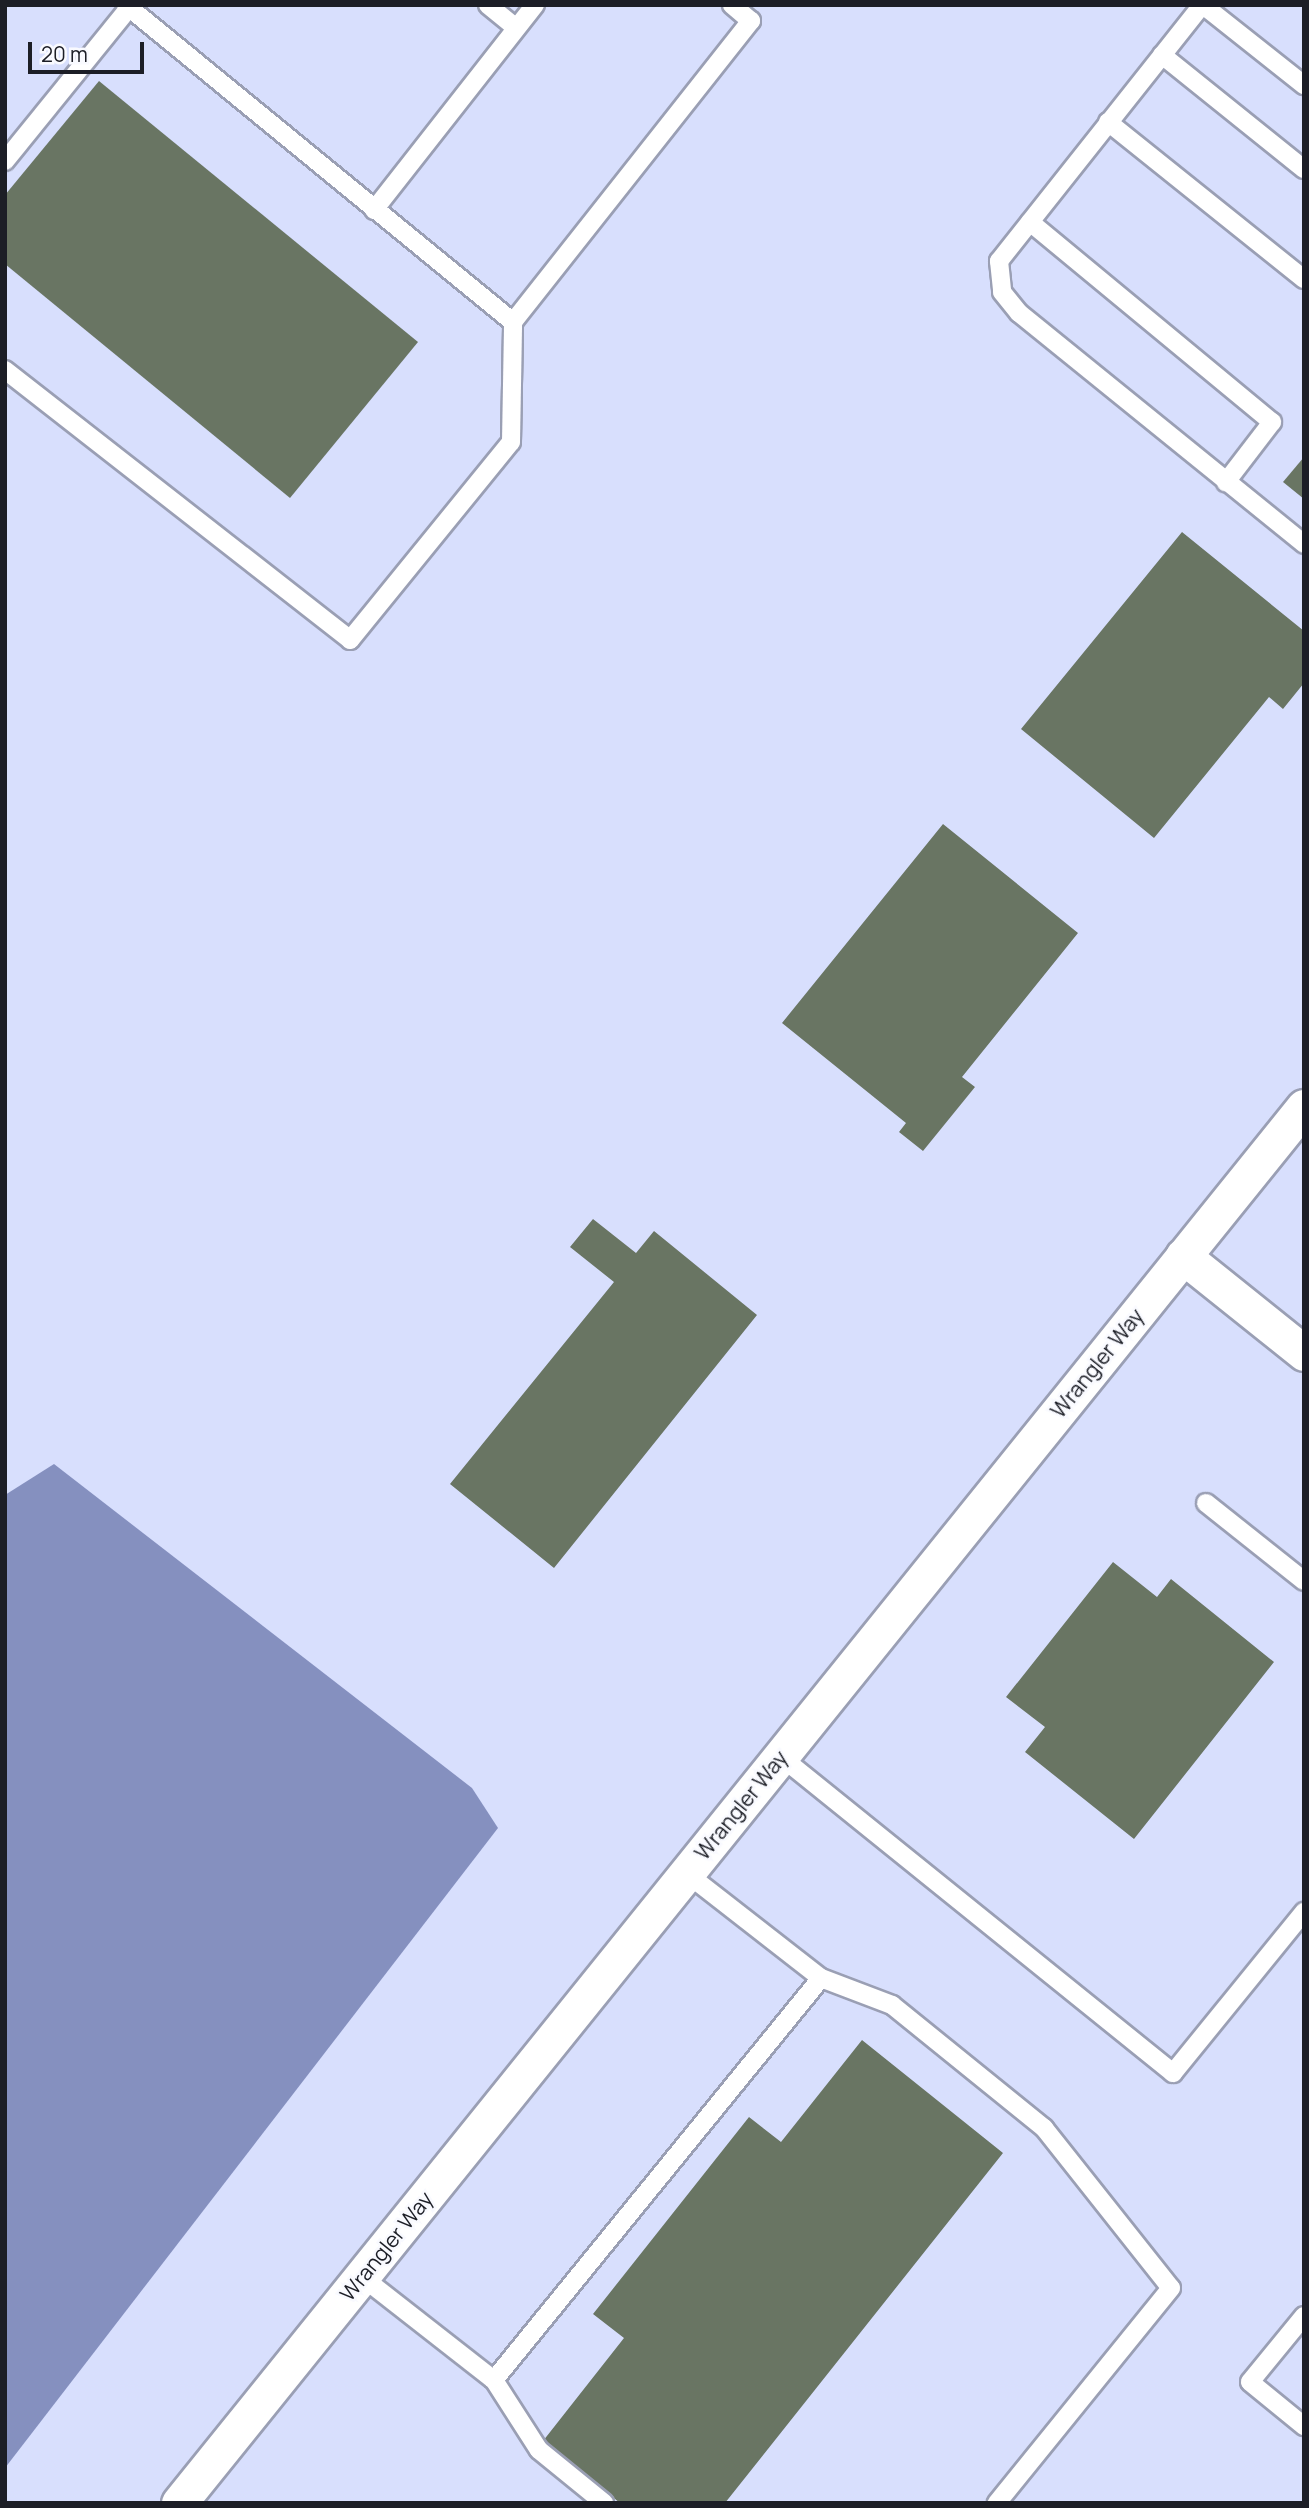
<!DOCTYPE html>
<html>
<head>
<meta charset="utf-8">
<style>
	body { margin:0 }
	#map { position:relative; width:1309px; height:2508px; overflow:hidden; background:#e8ecff; font-family:Manrope,sans-serif }
	div>[style] { position:absolute }
	[style*='--x'] { left:calc(var(--x)*1px); top:calc(var(--y)*1px); width:calc(var(--w)*1px); rotate:calc(var(--a)*1deg) }
	.built>* { inset:0; background:#d8dffd }
	.water>* { inset:0; background:#8590bf }
	.building>* { inset:0; background:#697563 }
	.roads { filter:drop-shadow(2px 0 #9a9fb4) drop-shadow(-2px 0 #9a9fb4) drop-shadow(0 2px #9a9fb4) drop-shadow(0 -2px #9a9fb4) }
	.lane>* { height:18px; margin:-9px; padding:0 9px; transform-origin:9px; border-radius:9px; background:#fff }
	.street>* { height:35px; margin:-17.5px; padding:0 17.5px; transform-origin:17.5px; border-radius:17.5px; background:#fff }
	span { translate:-50% -50%; white-space:nowrap; text-align:center; line-height:1.15; -webkit-text-stroke:5px #f9faff; paint-order:stroke }
	.street-label { font-size:21px; color:#1c1e26 }
	.frame { position:absolute; inset:0; border:7px solid #1c1e26; pointer-events:none }
	.scale { position:absolute; left:28px; top:42px; width:116px; height:32px; box-sizing:border-box; border:4px solid #1c1e26; border-top:0; padding-left:9px; font-size:21px; line-height:24px; white-space:nowrap; color:#1c1e26; -webkit-text-stroke:5px #f9faff; paint-order:stroke }
</style>
</head>
<body>
<div id="map">
	<div class="built">
		<i style="clip-path:polygon(5px 5px,1304px 5px,1304px 2503px,5px 2503px)"></i>
	</div>
	<div class="water">
		<i style="clip-path:polygon(54px 1464px,472px 1788px,498px 1828px,5px 2468px,5px 1495px)"></i>
	</div>
	<div class="building">
		<i style="clip-path:polygon(99px 81px,418px 342px,290px 498px,5px 264px,5px 195px)"></i>
		<i style="clip-path:polygon(1304px 457px,1304px 499px,1283px 482px)"></i>
		<i style="clip-path:polygon(1182px 532px,1304px 631px,1304px 683px,1283px 709px,1269px 697px,1154px 838px,1021px 729px)"></i>
		<i style="clip-path:polygon(943px 824px,1078px 933px,962px 1077px,975px 1087px,923px 1151px,899px 1132px,906px 1123px,782px 1023px)"></i>
		<i style="clip-path:polygon(593px 1219px,636px 1253px,654px 1231px,757px 1315px,554px 1568px,450px 1484px,614px 1282px,570px 1247px)"></i>
		<i style="clip-path:polygon(1113px 1562px,1157px 1597px,1171px 1579px,1274px 1662px,1134px 1839px,1025px 1752px,1045px 1727px,1006px 1697px)"></i>
		<i style="clip-path:polygon(862px 2040px,1003px 2153px,725px 2503px,620px 2503px,543px 2441px,624px 2338px,593px 2314px,749px 2117px,781px 2142px)"></i>
	</div>
	<div class="roads">
		<div class="lane">
			<i style="--x:488;--y:5;--w:36;--a:39"></i>
			<i style="--x:1202;--y:5;--w:327;--a:128.4"></i>
			<i style="--x:999;--y:261;--w:31;--a:84"></i>
			<i style="--x:1002;--y:292;--w:27;--a:51"></i>
			<i style="--x:1019;--y:313;--w:367;--a:39"></i>
			<i style="--x:1203;--y:5;--w:129;--a:38.4"></i>
			<i style="--x:1162;--y:55;--w:182;--a:38.8"></i>
			<i style="--x:1108;--y:122;--w:251;--a:38.7"></i>
			<i style="--x:5;--y:161;--w:197;--a:-51"></i>
			<i style="--x:374;--y:210;--w:261;--a:-51.9"></i>
			<i style="--x:1030;--y:222;--w:314;--a:39.6"></i>
			<i style="--x:1272;--y:422;--w:76;--a:127.5"></i>
			<i style="--x:513;--y:322;--w:384;--a:-51.7"></i>
			<i style="--x:751;--y:21;--w:25;--a:-140"></i>
			<i style="--x:5;--y:370;--w:438;--a:38"></i>
			<i style="--x:350;--y:640;--w:255;--a:-50.9"></i>
			<i style="--x:511;--y:442;--w:120;--a:-89"></i>
			<i style="--x:513;--y:322;--w:500;--a:-140.68"></i>
			<i style="--x:1206;--y:1503;--w:125;--a:38.5"></i>
			<i style="--x:780;--y:1756;--w:505;--a:38.89"></i>
			<i style="--x:1173;--y:2073;--w:208;--a:-50.9"></i>
			<i style="--x:821;--y:1978;--w:76;--a:20.8"></i>
			<i style="--x:892;--y:2005;--w:196;--a:39"></i>
			<i style="--x:1044;--y:2128;--w:204;--a:51.6"></i>
			<i style="--x:1171;--y:2288;--w:277;--a:129"></i>
			<i style="--x:362;--y:2277;--w:167;--a:38"></i>
			<i style="--x:494;--y:2380;--w:518;--a:-50.87"></i>
			<i style="--x:821;--y:1978;--w:171;--a:-142.1"></i>
			<i style="--x:1304;--y:2316;--w:85;--a:129.3"></i>
			<i style="--x:1250;--y:2382;--w:70;--a:39.2"></i>
			<i style="--x:494;--y:2380;--w:83;--a:57.3"></i>
			<i style="--x:539;--y:2450;--w:84;--a:39.2"></i>
		</div>
		<div class="street">
			<i style="--x:1183;--y:1256;--w:155;--a:38.7"></i>
			<i style="--x:179;--y:2503;--w:1793;--a:-51.14"></i>
		</div>
	</div>
	<div class="street-label">
		<span style="left:1097px;top:1363px;rotate:-51deg">Wrangler Way</span>
		<span style="left:741px;top:1805px;rotate:-51deg">Wrangler Way</span>
		<span style="left:386px;top:2246px;rotate:-51deg">Wrangler Way</span>
	</div>
	<div class="frame"></div>
	<div class="scale">20 m</div>
</div>
</body>
</html>
